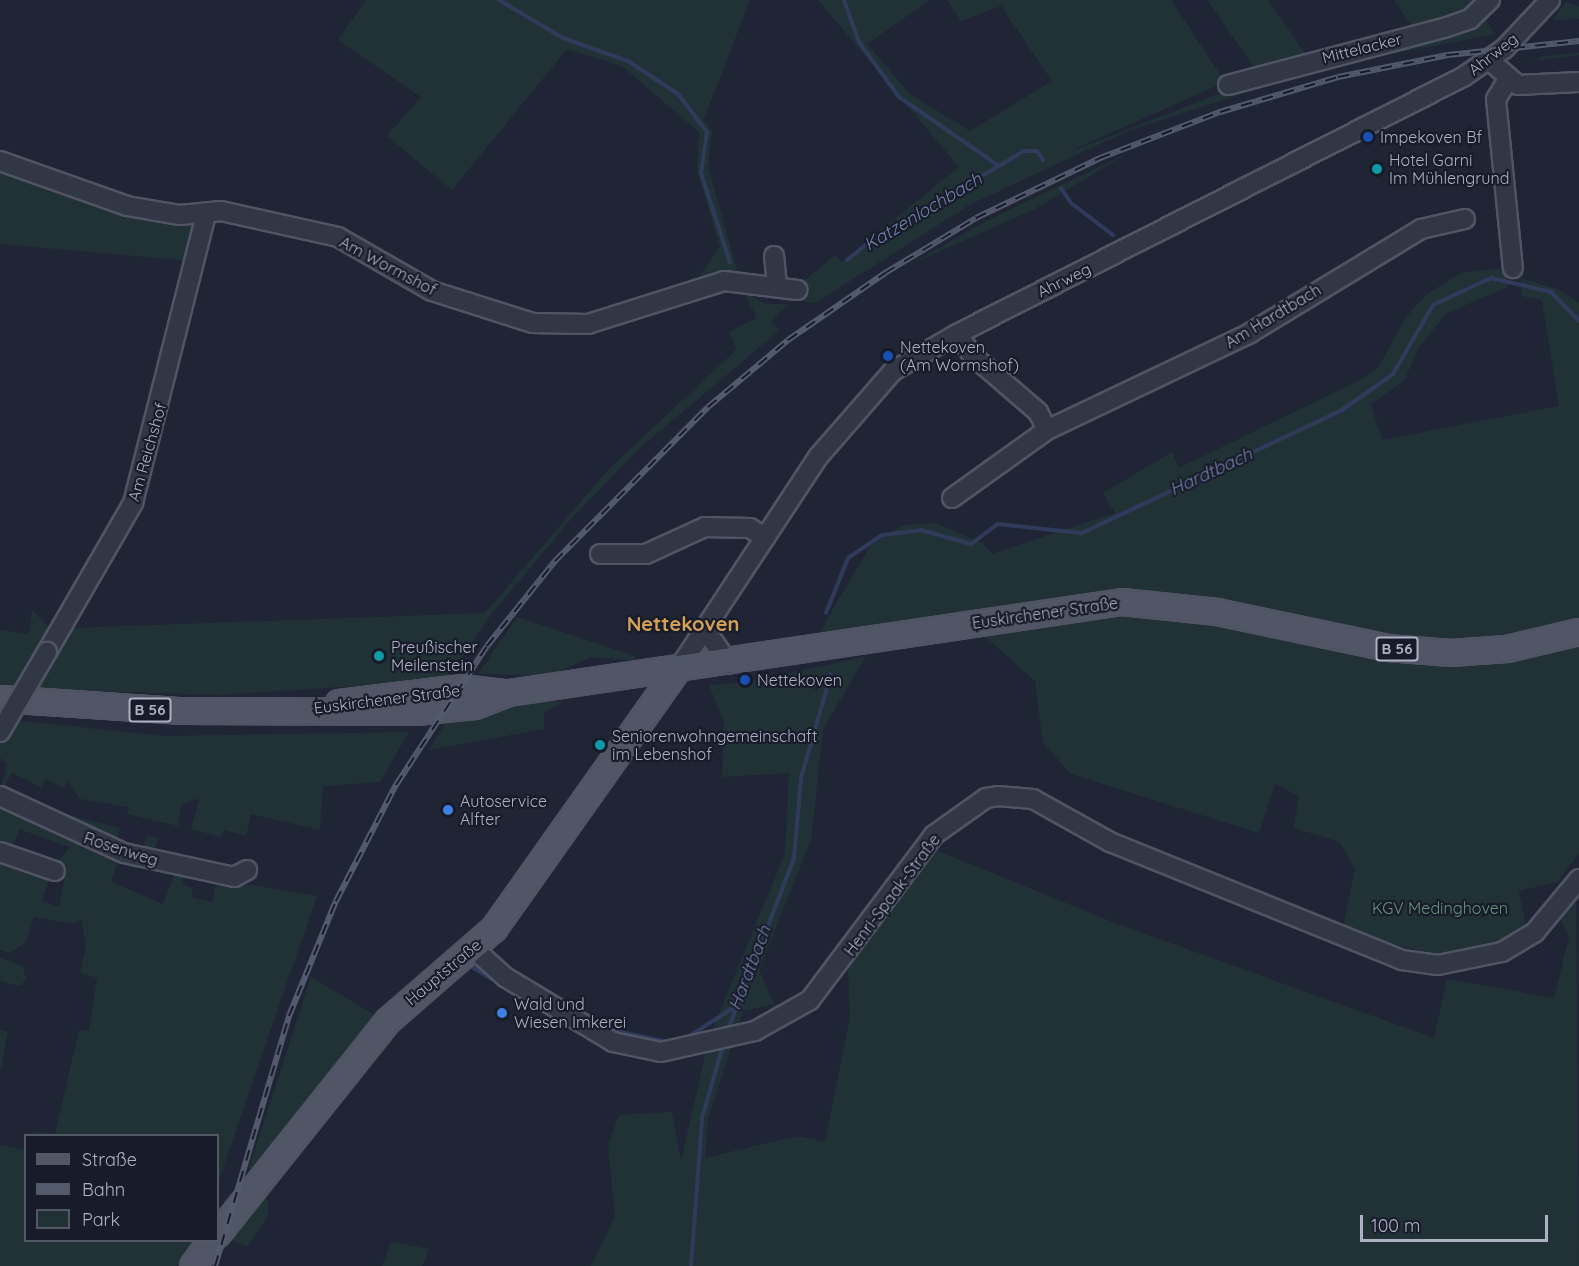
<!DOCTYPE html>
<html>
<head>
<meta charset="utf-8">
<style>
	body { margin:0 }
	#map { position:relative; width:1579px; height:1266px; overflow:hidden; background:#1f2535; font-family:Quicksand,sans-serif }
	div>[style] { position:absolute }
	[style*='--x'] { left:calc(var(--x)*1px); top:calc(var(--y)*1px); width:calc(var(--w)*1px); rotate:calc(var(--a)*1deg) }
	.green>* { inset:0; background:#213237 }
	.stream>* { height:4px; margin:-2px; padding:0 2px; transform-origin:2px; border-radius:2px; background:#303b5b }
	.roads { filter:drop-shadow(2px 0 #505464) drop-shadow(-2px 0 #505464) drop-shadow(0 2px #505464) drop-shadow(0 -2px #505464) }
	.minor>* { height:18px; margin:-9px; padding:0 9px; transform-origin:9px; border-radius:9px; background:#323746 }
	.major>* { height:24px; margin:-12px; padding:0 12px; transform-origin:12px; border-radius:12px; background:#505666 }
	.rail>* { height:6px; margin-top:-3px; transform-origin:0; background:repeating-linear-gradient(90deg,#181c2a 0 11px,#545a6d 0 22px); box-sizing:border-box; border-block:2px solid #545a6d }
	.bridges { filter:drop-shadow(2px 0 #505464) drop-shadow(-2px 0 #505464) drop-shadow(0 2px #505464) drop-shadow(0 -2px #505464) }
	.minor-bridge>* { height:18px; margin:-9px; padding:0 9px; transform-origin:9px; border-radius:9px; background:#323746 }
	.dots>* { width:16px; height:16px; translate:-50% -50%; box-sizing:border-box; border:3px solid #181c2a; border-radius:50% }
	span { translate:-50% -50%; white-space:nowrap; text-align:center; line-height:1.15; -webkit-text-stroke:4.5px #181c2a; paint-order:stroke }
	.shield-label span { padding:2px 4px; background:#181c2a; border:2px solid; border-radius:4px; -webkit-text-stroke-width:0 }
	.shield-label { font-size:15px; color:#acb1c3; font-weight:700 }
	.street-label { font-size:16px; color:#acb1c3 }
	.poi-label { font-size:16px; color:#acb1c3 }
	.left { translate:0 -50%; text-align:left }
	.park-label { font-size:16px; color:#649376 }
	.water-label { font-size:18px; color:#7483ac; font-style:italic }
	.quarter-label { font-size:20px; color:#d3a057; font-weight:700 }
	.legend { position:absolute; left:24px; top:1134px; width:195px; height:108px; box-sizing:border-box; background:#181c2a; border:2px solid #535867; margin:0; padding:8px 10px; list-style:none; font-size:18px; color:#acb1c3 }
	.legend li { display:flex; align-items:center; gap:12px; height:30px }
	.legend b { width:30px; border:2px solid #535867 }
	.scale { position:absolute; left:1360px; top:1215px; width:188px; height:27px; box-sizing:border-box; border:3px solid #acb1c3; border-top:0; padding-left:8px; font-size:18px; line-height:21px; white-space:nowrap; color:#acb1c3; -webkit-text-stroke:4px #181c2a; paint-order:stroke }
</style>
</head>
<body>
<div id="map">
	<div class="green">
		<i style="clip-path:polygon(366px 0,750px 0,704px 119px,712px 132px,708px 166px,739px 277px,694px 284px,720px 247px,697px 171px,699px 132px,622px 66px,567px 49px,452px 190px,387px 136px,421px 97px,338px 40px)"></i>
		<i style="clip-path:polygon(818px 0,930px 0,867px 44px,910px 94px,970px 131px,1052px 81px,1001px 6px,961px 21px,947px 0,1171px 0,1225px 82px,1059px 156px,1257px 79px,1484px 17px,1495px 34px,1324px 67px,1128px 131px,971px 204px,817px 302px,805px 302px,798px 295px,800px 284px,835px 255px,842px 262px,959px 167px)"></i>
		<i style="clip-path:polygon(1207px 0,1268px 0,1307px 56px,1256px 70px)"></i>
		<i style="clip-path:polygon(1394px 0,1482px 0,1468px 15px,1413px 27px)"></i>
		<i style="clip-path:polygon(1566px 2px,1579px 6px,1579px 19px,1553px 20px)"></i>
		<i style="clip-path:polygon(1579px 53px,1579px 55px,1532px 61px,1544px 56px)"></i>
		<i style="clip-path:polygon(1126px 154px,1035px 209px,911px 264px,988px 220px)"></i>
		<i style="clip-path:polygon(0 168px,182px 219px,192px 225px,196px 236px,192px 261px,0 244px)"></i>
		<i style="clip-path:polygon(1505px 268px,1508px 287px,1447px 313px,1419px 347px,1404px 381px,1371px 404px,1382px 440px,1559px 406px,1542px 300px,1522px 296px,1521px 278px,1560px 290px,1579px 303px,1579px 853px,1557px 882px,1519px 891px,1526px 926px,1502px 942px,1439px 955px,1342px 932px,1355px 869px,1340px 842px,1294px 828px,1299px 796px,1275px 784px,1259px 833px,1071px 774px,1043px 743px,1035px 681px,971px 624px,816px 650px,826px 621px,870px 546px,903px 525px,935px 523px,983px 543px,992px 554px,1115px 513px,1103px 493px,1172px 452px,1179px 468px,1362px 379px,1378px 368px,1405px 318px,1427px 294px,1461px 273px)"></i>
		<i style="clip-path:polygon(743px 291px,765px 304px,789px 304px,771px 321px,779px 331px,642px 446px,573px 517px,492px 613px,447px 680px,219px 695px,32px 689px,72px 628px,485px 613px,609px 469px,737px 349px,729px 332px,757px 318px)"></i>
		<i style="clip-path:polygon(32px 610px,53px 632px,17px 688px,0 686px,0 630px,29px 634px)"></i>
		<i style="clip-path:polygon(517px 617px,635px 656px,635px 661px,592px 657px,548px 676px,478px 674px)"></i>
		<i style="clip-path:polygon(866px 656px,823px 729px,811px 840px,759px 970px,774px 1004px,743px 1011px,708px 1119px,705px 1158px,798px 1136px,825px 1142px,850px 1017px,848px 969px,933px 849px,1115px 923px,1434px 1038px,1447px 979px,1554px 998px,1569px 937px,1561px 920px,1576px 899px,1579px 1266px,591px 1266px,615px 1216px,608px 1145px,619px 1115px,672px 1112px,681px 1161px,709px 1038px,785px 854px,789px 773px,722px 777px,724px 722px,709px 685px,752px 682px)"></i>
		<i style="clip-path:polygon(549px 698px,562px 703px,544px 713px,544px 729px,429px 750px,452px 712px)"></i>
		<i style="clip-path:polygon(14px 720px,164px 736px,409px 732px,380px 782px,323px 786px,320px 830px,251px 814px,246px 836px,224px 830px,221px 837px,191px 829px,199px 800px,194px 799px,181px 806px,178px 826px,127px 814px,129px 807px,80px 799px,67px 780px,63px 788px,46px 779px,41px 787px,12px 773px,5px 784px,14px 792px,10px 798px,0 792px,7px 763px,0 758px,0 742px)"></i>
		<i style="clip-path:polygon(0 801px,138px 861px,136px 869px,117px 863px,111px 882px,163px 904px,176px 871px,184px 873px,182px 885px,193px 888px,191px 897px,212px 902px,217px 879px,317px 896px,218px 1182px,218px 1136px,31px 1135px,32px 1131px,55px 1134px,79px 1030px,89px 1031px,97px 978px,80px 973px,86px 947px,81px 918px,73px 924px,34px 917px,26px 942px,10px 953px,0 950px,0 857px,49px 878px,42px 901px,59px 907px,67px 865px,59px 860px,70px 847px,19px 829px,14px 845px,35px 853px,33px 859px,0 848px)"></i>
		<i style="clip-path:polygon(73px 816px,120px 828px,115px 846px,68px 826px)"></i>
		<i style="clip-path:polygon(148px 836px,158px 838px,153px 857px,139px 853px)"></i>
		<i style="clip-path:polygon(0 958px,23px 966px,26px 979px,20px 986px,0 981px)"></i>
		<i style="clip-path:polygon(311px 977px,376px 1016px,254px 1172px,249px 1168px)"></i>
		<i style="clip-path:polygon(0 1030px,8px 1032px,1px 1068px,0 1067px)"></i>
		<i style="clip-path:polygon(0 1145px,25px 1150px,26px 1240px,195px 1241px,177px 1266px,0 1266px)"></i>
		<i style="clip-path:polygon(262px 1198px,268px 1200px,268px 1216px,248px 1246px,228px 1240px,250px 1205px)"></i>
		<i style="clip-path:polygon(391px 1242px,429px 1249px,422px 1266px,382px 1266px)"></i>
	</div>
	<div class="stream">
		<i style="--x:499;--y:0;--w:74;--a:30.7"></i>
		<i style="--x:563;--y:38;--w:69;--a:19.5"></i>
		<i style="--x:628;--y:61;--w:60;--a:33.4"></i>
		<i style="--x:678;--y:94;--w:48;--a:52.7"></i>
		<i style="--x:707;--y:132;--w:41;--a:98.3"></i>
		<i style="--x:701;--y:173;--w:94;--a:72"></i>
		<i style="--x:844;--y:0;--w:45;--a:70.3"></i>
		<i style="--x:859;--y:42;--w:68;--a:54"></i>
		<i style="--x:899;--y:97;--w:121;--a:34.6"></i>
		<i style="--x:999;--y:166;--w:29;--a:-31"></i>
		<i style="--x:1024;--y:151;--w:13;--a:0"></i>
		<i style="--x:1037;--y:151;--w:11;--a:56"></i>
		<i style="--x:1061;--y:188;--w:18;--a:56"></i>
		<i style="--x:1071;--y:203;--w:53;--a:37.3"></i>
		<i style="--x:847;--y:260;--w:40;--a:-39"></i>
		<i style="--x:878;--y:235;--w:139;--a:-29.7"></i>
		<i style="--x:826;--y:613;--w:59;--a:-68.2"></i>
		<i style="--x:848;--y:558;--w:41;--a:-34.1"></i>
		<i style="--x:882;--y:535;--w:39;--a:-7"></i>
		<i style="--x:921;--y:530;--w:52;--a:15.6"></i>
		<i style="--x:971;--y:544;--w:34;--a:-37"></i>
		<i style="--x:998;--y:524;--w:84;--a:6.1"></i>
		<i style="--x:1082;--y:533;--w:288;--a:-25.3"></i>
		<i style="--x:1342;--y:410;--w:62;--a:-35.2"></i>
		<i style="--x:1393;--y:374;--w:80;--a:-59.9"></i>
		<i style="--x:1433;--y:305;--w:64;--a:-25"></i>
		<i style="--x:1491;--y:278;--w:62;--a:13.1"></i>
		<i style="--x:1551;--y:292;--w:40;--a:46"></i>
		<i style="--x:472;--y:967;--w:87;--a:31.3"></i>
		<i style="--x:588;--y:1017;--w:19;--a:25"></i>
		<i style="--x:616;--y:1031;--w:53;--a:11.9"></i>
		<i style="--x:727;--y:1032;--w:186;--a:-68.9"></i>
		<i style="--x:794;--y:858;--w:80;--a:-85"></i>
		<i style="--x:801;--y:778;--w:108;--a:-73.9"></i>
		<i style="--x:688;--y:1037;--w:54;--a:-32.8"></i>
		<i style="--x:691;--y:1266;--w:148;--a:-85.7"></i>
		<i style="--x:702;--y:1118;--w:79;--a:-73.9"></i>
	</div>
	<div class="roads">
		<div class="minor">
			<i style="--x:1489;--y:60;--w:38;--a:41"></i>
			<i style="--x:1518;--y:85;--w:61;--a:-2.8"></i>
			<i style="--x:1507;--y:81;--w:21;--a:121"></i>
			<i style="--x:1496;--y:99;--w:170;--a:84.3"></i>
			<i style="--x:1228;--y:85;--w:223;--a:-14.8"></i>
			<i style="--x:1444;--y:28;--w:28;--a:-19"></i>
			<i style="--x:1470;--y:19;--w:28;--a:-44"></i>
			<i style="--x:0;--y:161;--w:135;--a:19.5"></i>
			<i style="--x:127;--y:206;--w:54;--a:9.6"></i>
			<i style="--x:180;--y:215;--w:41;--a:-5.6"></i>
			<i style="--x:221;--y:211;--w:120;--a:12.5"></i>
			<i style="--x:338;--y:237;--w:108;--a:29.9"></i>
			<i style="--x:432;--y:291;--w:106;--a:17.6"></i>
			<i style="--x:533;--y:323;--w:55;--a:1"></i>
			<i style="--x:588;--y:324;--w:143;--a:-17.5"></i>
			<i style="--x:724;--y:281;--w:74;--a:7"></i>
			<i style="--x:774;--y:256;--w:30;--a:84"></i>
			<i style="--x:957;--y:334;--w:27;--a:54"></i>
			<i style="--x:973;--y:356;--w:86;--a:40.7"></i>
			<i style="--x:1038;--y:412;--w:20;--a:63"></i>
			<i style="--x:952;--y:498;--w:117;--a:-35.6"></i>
			<i style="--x:1047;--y:430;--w:225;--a:-25.5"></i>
			<i style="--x:1250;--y:333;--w:200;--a:-31.3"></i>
			<i style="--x:1421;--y:229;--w:45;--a:-12.8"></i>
			<i style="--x:600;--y:554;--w:46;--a:0"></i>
			<i style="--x:646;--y:554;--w:65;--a:-24.6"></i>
			<i style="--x:705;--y:527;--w:45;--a:1.3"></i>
			<i style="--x:750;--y:528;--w:18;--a:34"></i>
			<i style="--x:705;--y:629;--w:42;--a:55.6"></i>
			<i style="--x:47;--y:652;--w:172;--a:-60"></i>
			<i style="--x:133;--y:503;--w:298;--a:-75.8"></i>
			<i style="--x:677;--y:671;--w:256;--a:-56.6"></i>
			<i style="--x:818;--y:457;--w:114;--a:-48.9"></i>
			<i style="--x:893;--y:371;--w:74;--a:-30"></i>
			<i style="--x:957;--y:334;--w:568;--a:-26.93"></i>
			<i style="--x:1463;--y:77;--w:51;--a:-34.6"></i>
			<i style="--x:1505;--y:48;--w:66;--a:-46.8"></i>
			<i style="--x:0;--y:796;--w:136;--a:24.7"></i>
			<i style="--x:124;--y:853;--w:113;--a:12.3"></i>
			<i style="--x:234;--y:877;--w:15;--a:-28"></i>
			<i style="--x:0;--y:852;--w:58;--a:19.1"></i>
			<i style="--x:474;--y:949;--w:42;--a:42.1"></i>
			<i style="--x:505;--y:977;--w:126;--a:31"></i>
			<i style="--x:613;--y:1042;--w:49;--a:11.8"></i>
			<i style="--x:661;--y:1052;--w:96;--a:-12.6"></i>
			<i style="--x:755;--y:1031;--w:63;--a:-29.4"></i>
			<i style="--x:810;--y:1000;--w:206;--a:-53.1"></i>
			<i style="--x:934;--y:835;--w:64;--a:-35.4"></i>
			<i style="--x:986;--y:798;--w:12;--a:-9"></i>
			<i style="--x:998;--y:796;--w:35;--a:5"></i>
			<i style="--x:1033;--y:799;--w:88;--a:29.2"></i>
			<i style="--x:1110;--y:842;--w:315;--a:22"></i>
			<i style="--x:1402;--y:960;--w:36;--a:8"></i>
			<i style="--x:1438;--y:965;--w:65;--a:-11.5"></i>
			<i style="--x:1502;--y:952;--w:39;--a:-31"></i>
			<i style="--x:1535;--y:932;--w:69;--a:-50.3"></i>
		</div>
		<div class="major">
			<i style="--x:0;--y:699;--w:179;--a:3.8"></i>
			<i style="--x:179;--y:711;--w:238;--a:0.2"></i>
			<i style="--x:417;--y:712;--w:58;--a:-5.9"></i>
			<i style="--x:475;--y:706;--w:36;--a:-21"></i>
			<i style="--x:509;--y:693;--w:620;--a:-8.44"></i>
			<i style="--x:1122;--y:602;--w:96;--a:6"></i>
			<i style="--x:1217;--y:612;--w:175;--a:11.9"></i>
			<i style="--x:1388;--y:648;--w:63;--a:4.5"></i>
			<i style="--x:1451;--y:653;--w:56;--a:-4.1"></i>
			<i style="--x:1507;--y:649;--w:74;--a:-13.3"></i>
			<i style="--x:339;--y:703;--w:124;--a:-7"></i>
			<i style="--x:462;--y:688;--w:42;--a:6.8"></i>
			<i style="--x:218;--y:1234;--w:273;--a:-51.4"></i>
			<i style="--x:388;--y:1021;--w:140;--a:-41"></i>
			<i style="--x:494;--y:929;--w:316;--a:-54.7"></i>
			<i style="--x:193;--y:1266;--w:32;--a:-54"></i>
		</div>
	</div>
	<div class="rail">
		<i style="--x:215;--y:1266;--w:261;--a:-73.5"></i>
		<i style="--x:289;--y:1016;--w:124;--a:-67.8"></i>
		<i style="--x:336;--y:901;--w:131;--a:-62.7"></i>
		<i style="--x:396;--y:785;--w:166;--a:-56.8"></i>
		<i style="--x:487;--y:646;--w:109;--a:-51.3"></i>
		<i style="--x:555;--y:561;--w:217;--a:-45.2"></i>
		<i style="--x:708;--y:407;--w:104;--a:-39.9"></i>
		<i style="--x:788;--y:340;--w:118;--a:-34.6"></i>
		<i style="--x:885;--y:273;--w:106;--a:-31.1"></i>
		<i style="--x:976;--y:218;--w:138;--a:-25.8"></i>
		<i style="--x:1100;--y:158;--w:129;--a:-21"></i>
		<i style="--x:1220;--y:112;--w:123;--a:-16.5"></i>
		<i style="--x:1338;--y:77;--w:112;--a:-11.3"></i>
		<i style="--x:1448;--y:55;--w:132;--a:-6.1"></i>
	</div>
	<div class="bridges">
		<div class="minor-bridge">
			<i style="--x:0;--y:732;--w:93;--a:-59.6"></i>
		</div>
	</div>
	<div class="dots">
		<i style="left:1368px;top:137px;background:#1a4fb4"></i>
		<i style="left:1377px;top:169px;background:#0f9aa8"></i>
		<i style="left:888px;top:356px;background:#1a4fb4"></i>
		<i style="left:379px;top:656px;background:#0f9aa8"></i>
		<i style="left:745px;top:680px;background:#1a4fb4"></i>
		<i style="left:600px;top:745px;background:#0f9aa8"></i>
		<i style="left:448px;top:810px;background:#3f7fe0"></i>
		<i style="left:502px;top:1013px;background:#3f7fe0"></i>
	</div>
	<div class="shield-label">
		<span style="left:1397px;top:649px">B 56</span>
		<span style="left:150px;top:710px">B 56</span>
	</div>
	<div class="street-label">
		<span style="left:1362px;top:48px;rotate:-14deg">Mittelacker</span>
		<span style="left:1493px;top:54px;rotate:-38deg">Ahrweg</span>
		<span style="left:388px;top:266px;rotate:28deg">Am Wormshof</span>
		<span style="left:1064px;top:280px;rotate:-26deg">Ahrweg</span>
		<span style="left:1273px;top:316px;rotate:-31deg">Am Hardtbach</span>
		<span style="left:147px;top:452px;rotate:-74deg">Am Reichshof</span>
		<span style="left:1045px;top:613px;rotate:-8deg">Euskirchener Straße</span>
		<span style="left:387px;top:699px;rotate:-7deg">Euskirchener Straße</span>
		<span style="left:121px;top:849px;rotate:18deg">Rosenweg</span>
		<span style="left:892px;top:895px;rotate:-53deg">Henri-Spaak-Straße</span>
		<span style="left:443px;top:972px;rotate:-40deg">Hauptstraße</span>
	</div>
	<div class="poi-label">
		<span class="left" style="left:1380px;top:137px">Impekoven Bf</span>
		<span class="left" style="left:1389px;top:169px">Hotel Garni<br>Im Mühlengrund</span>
		<span class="left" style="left:900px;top:356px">Nettekoven<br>(Am Wormshof)</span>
		<span class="left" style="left:391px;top:656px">Preußischer<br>Meilenstein</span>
		<span class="left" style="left:757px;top:680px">Nettekoven</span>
		<span class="left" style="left:612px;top:745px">Seniorenwohngemeinschaft<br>im Lebenshof</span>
		<span class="left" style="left:460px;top:810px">Autoservice<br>Alfter</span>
		<span class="left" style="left:514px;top:1013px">Wald und<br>Wiesen Imkerei</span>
	</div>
	<div class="park-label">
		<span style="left:1440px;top:908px">KGV Medinghoven</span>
	</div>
	<div class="water-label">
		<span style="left:923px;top:212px;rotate:-31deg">Katzenlochbach</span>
		<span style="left:1211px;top:472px;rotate:-25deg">Hardtbach</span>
		<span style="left:750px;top:968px;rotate:-69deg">Hardtbach</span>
	</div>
	<div class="quarter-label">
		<span style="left:683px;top:623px">Nettekoven</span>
	</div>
	<ul class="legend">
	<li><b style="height:8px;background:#505666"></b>Straße</li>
	<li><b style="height:8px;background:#545a6d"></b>Bahn</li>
	<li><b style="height:16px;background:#213237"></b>Park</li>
	</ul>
	<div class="scale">100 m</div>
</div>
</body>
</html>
